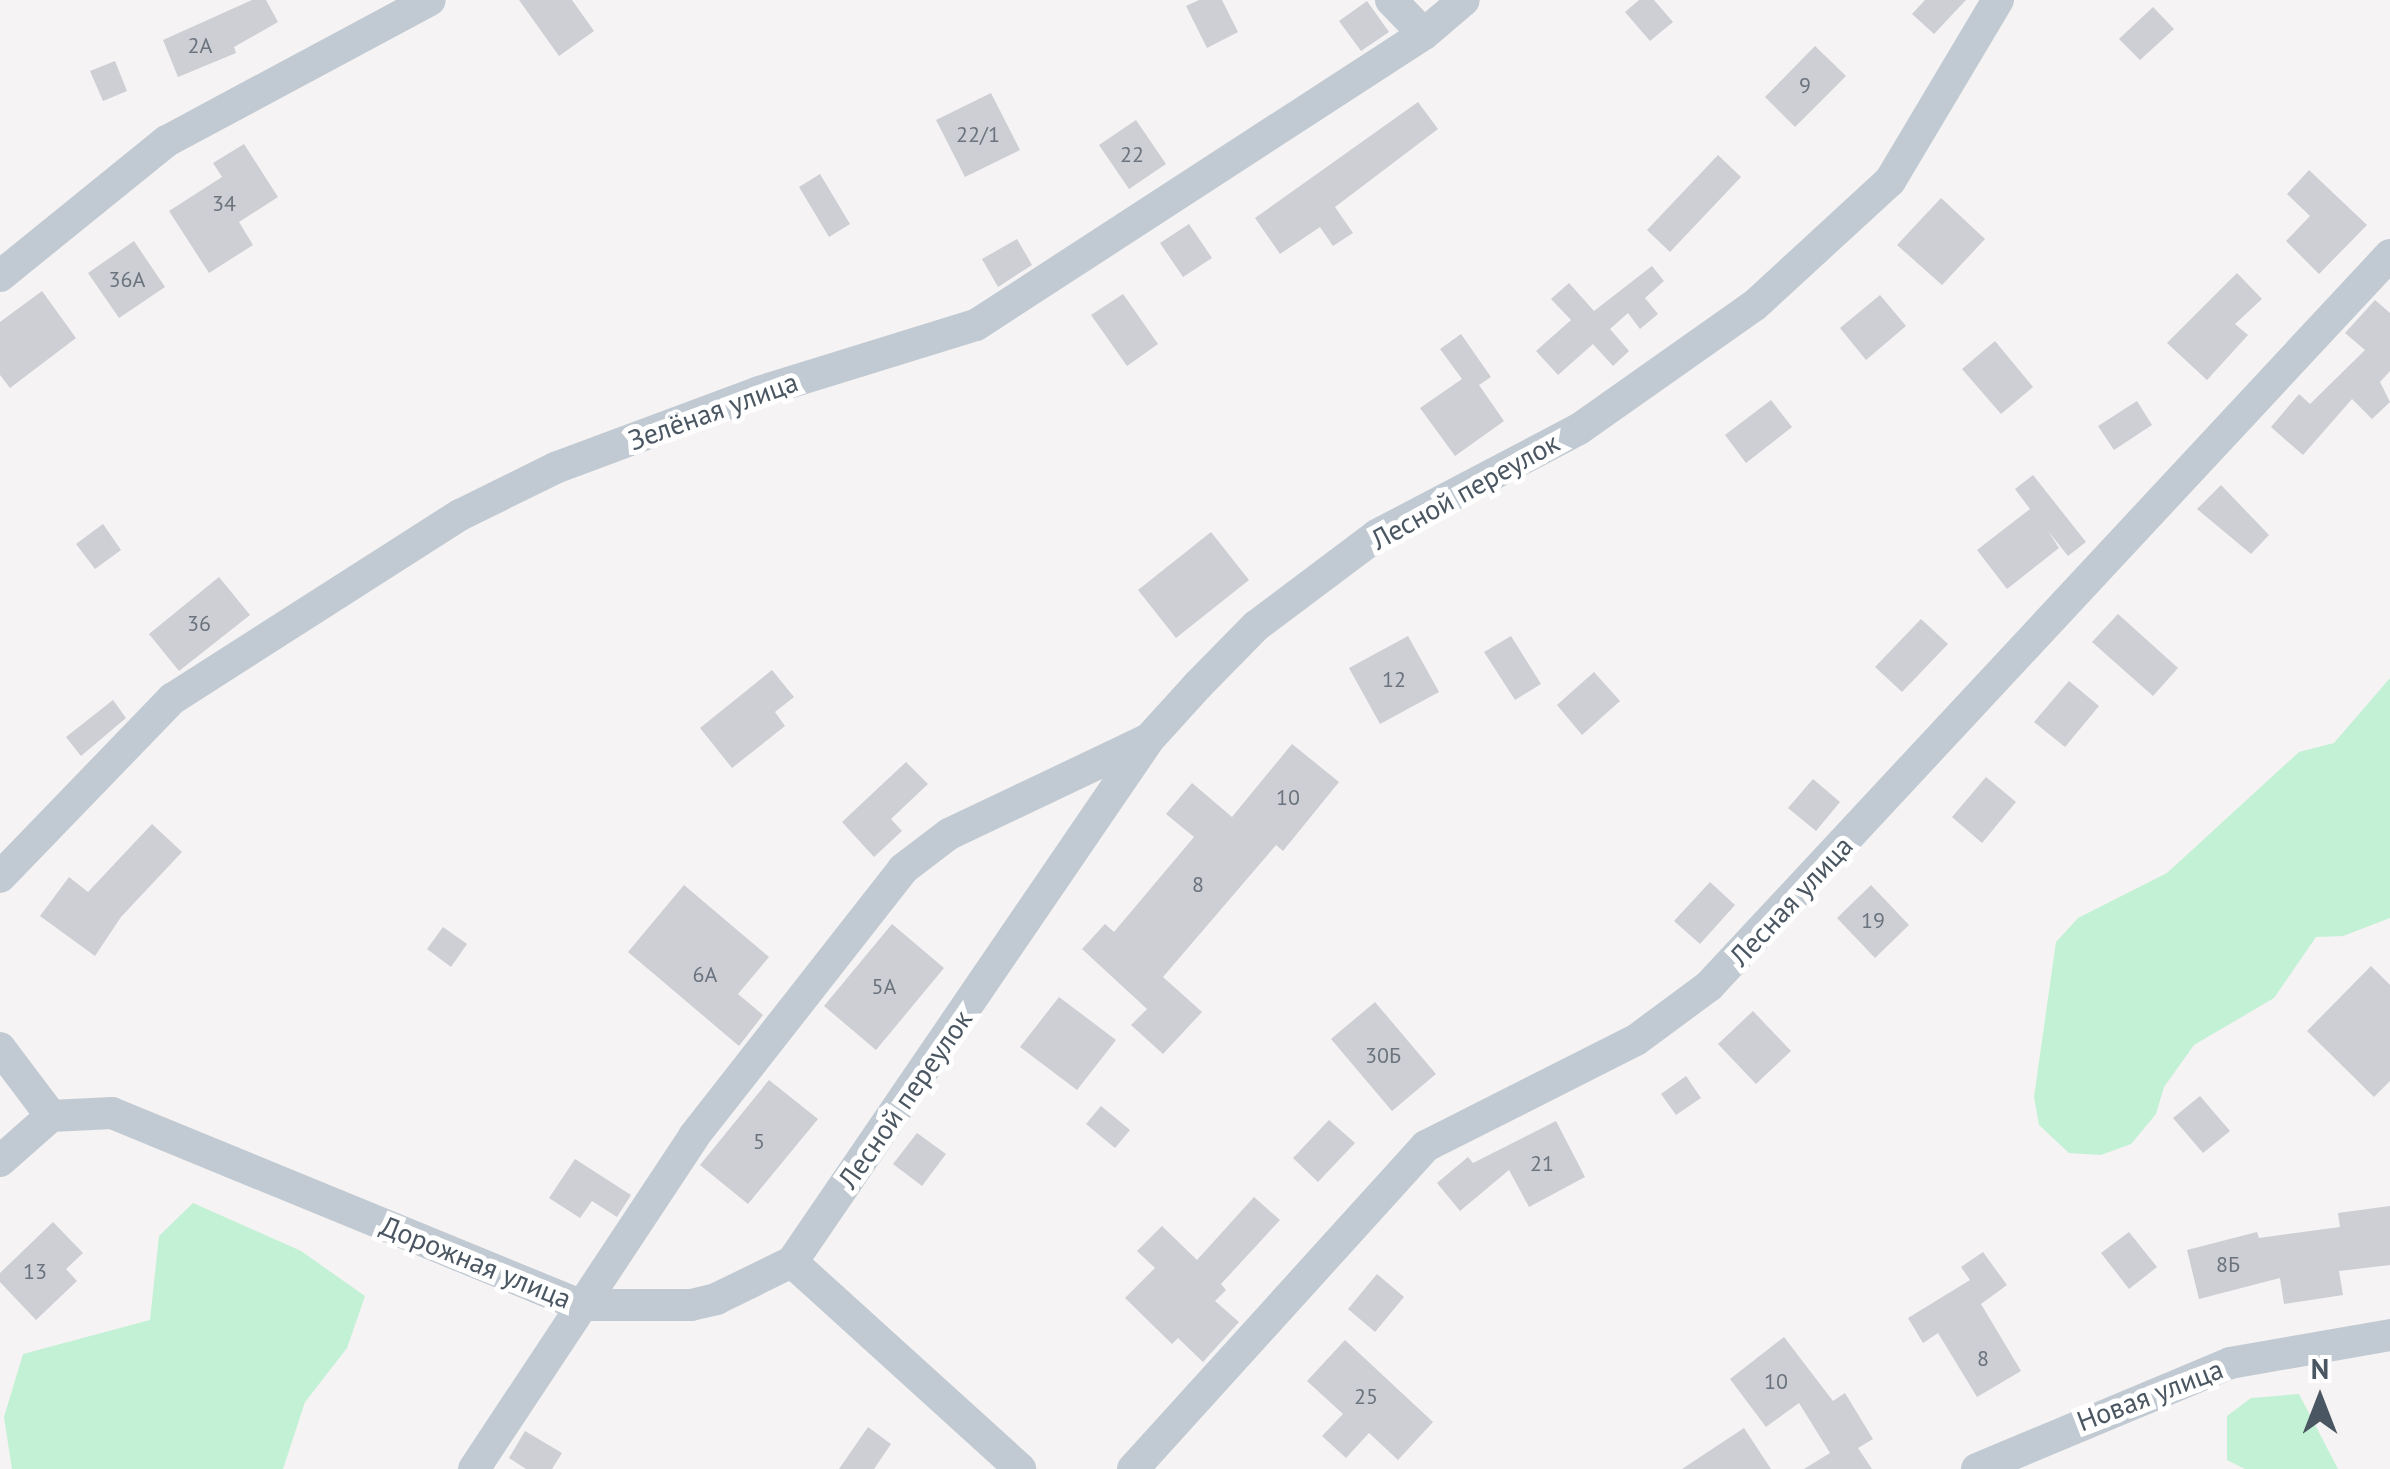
<!DOCTYPE html>
<html>
<head>
<meta charset="utf-8">
<style>
	body { margin:0 }
	#map { position:relative; width:2390px; height:1469px; overflow:hidden; background:#f5f3f3; font-family:"PT Sans",sans-serif }
	div>[style] { position:absolute }
	[style*='--x'] { left:calc(var(--x)*1px); top:calc(var(--y)*1px); width:calc(var(--w)*1px); rotate:calc(var(--a)*1deg) }
	.green>* { inset:0; background:#c3f1d5 }
	.building>* { inset:0; background:#cdcfd5 }
	.minor>* { height:32px; margin:-16px; padding:0 16px; transform-origin:16px; border-radius:16px; background:#c1cad2 }
	span { translate:-50% -50%; white-space:nowrap; text-align:center; line-height:1.15; -webkit-text-stroke:10px #fff; paint-order:stroke }
	.number-label { font-size:22px; color:#6b747e }
	.number-label span { -webkit-text-stroke-width:0 }
	.street-label { font-size:28px; color:#4a5661 }
	.north { position:absolute; left:2270px; top:1349px; width:100px; height:100px; -webkit-text-stroke:8px #fff; paint-order:stroke; rotate:0deg; font-size:28px; font-weight:700; line-height:40px; text-align:center; color:#4a5661 }
	.north::after { content:''; display:block; margin:auto; width:35px; height:45px; background:#4a5661; clip-path:polygon(50% 0,100% 100%,50% 72%,0 100%) }
</style>
</head>
<body>
<div id="map">
	<div class="green">
		<i style="clip-path:polygon(2390px 678px,2390px 918px,2343px 936px,2316px 937px,2274px 998px,2194px 1045px,2164px 1087px,2156px 1114px,2131px 1144px,2101px 1155px,2069px 1153px,2039px 1125px,2034px 1097px,2056px 942px,2078px 918px,2167px 873px,2299px 752px,2334px 743px)"></i>
		<i style="clip-path:polygon(193px 1203px,301px 1251px,365px 1296px,347px 1348px,305px 1402px,283px 1469px,12px 1469px,4px 1417px,23px 1354px,150px 1320px,159px 1236px)"></i>
		<i style="clip-path:polygon(2299px 1394px,2338px 1469px,2245px 1469px,2227px 1460px,2227px 1416px,2251px 1398px)"></i>
	</div>
	<div class="building">
		<i style="clip-path:polygon(252px 0,266px 0,278px 22px,234px 47px,236px 53px,178px 77px,163px 40px)"></i>
		<i style="clip-path:polygon(519px 0,572px 0,594px 31px,559px 56px)"></i>
		<i style="clip-path:polygon(1199px 0,1222px 0,1238px 32px,1207px 48px,1186px 6px)"></i>
		<i style="clip-path:polygon(1639px 0,1654px 0,1673px 22px,1650px 41px,1625px 12px)"></i>
		<i style="clip-path:polygon(1925px 0,1966px 0,1934px 34px,1912px 14px)"></i>
		<i style="clip-path:polygon(1367px 1px,1389px 32px,1361px 51px,1339px 21px)"></i>
		<i style="clip-path:polygon(2153px 7px,2174px 29px,2140px 60px,2119px 39px)"></i>
		<i style="clip-path:polygon(1815px 46px,1846px 76px,1795px 127px,1765px 97px)"></i>
		<i style="clip-path:polygon(115px 61px,127px 91px,103px 101px,90px 71px)"></i>
		<i style="clip-path:polygon(991px 93px,1020px 150px,965px 177px,936px 120px)"></i>
		<i style="clip-path:polygon(1418px 102px,1438px 129px,1335px 207px,1353px 233px,1333px 246px,1320px 227px,1280px 254px,1255px 218px)"></i>
		<i style="clip-path:polygon(1136px 120px,1166px 164px,1129px 189px,1099px 145px)"></i>
		<i style="clip-path:polygon(244px 144px,278px 197px,239px 222px,253px 245px,209px 273px,169px 211px,222px 177px,213px 163px)"></i>
		<i style="clip-path:polygon(1718px 155px,1741px 177px,1670px 252px,1647px 230px)"></i>
		<i style="clip-path:polygon(2309px 170px,2367px 225px,2319px 274px,2286px 241px,2310px 216px,2287px 194px)"></i>
		<i style="clip-path:polygon(820px 174px,850px 224px,829px 237px,799px 187px)"></i>
		<i style="clip-path:polygon(1941px 198px,1985px 239px,1942px 285px,1897px 245px)"></i>
		<i style="clip-path:polygon(1189px 224px,1212px 258px,1183px 277px,1160px 243px)"></i>
		<i style="clip-path:polygon(1017px 239px,1032px 265px,998px 287px,982px 259px)"></i>
		<i style="clip-path:polygon(134px 241px,165px 287px,119px 318px,88px 273px)"></i>
		<i style="clip-path:polygon(1652px 266px,1664px 281px,1645px 298px,1658px 314px,1640px 329px,1628px 313px,1610px 329px,1629px 351px,1613px 366px,1593px 344px,1558px 375px,1536px 351px,1571px 320px,1551px 299px,1569px 283px,1594px 311px)"></i>
		<i style="clip-path:polygon(2237px 273px,2262px 299px,2235px 324px,2248px 335px,2207px 380px,2167px 343px)"></i>
		<i style="clip-path:polygon(42px 291px,76px 338px,10px 388px,0 375px,0 322px)"></i>
		<i style="clip-path:polygon(1123px 294px,1158px 344px,1127px 366px,1091px 315px)"></i>
		<i style="clip-path:polygon(1880px 295px,1906px 326px,1866px 360px,1840px 328px)"></i>
		<i style="clip-path:polygon(2375px 300px,2390px 313px,2390px 371px,2380px 382px,2390px 402px,2372px 419px,2352px 399px,2303px 455px,2271px 427px,2299px 394px,2310px 404px,2365px 350px,2345px 333px)"></i>
		<i style="clip-path:polygon(1461px 334px,1491px 377px,1479px 385px,1504px 421px,1455px 456px,1420px 408px,1462px 379px,1440px 349px)"></i>
		<i style="clip-path:polygon(1995px 341px,2033px 387px,2001px 414px,1962px 369px)"></i>
		<i style="clip-path:polygon(1771px 400px,1792px 427px,1746px 463px,1725px 435px)"></i>
		<i style="clip-path:polygon(2137px 401px,2152px 425px,2114px 450px,2098px 426px)"></i>
		<i style="clip-path:polygon(2033px 475px,2086px 542px,2068px 556px,2048px 531px,2059px 548px,2007px 589px,1977px 550px,2030px 509px,2015px 489px)"></i>
		<i style="clip-path:polygon(2221px 485px,2269px 535px,2251px 554px,2197px 509px)"></i>
		<i style="clip-path:polygon(103px 524px,121px 550px,95px 569px,76px 544px)"></i>
		<i style="clip-path:polygon(1211px 532px,1249px 580px,1176px 638px,1138px 590px)"></i>
		<i style="clip-path:polygon(219px 577px,250px 615px,179px 671px,149px 634px)"></i>
		<i style="clip-path:polygon(2118px 614px,2178px 668px,2153px 696px,2092px 642px)"></i>
		<i style="clip-path:polygon(1921px 619px,1948px 644px,1902px 692px,1875px 667px)"></i>
		<i style="clip-path:polygon(1408px 636px,1439px 692px,1380px 724px,1349px 668px)"></i>
		<i style="clip-path:polygon(1511px 636px,1541px 684px,1515px 700px,1484px 652px)"></i>
		<i style="clip-path:polygon(772px 670px,794px 697px,775px 712px,785px 726px,732px 768px,700px 728px)"></i>
		<i style="clip-path:polygon(1594px 672px,1620px 701px,1582px 735px,1557px 705px)"></i>
		<i style="clip-path:polygon(2069px 681px,2099px 706px,2065px 747px,2034px 722px)"></i>
		<i style="clip-path:polygon(113px 700px,126px 718px,81px 756px,66px 737px)"></i>
		<i style="clip-path:polygon(1292px 744px,1339px 782px,1283px 851px,1276px 845px,1163px 977px,1202px 1012px,1163px 1054px,1131px 1025px,1147px 1009px,1082px 949px,1105px 924px,1114px 932px,1194px 837px,1166px 814px,1192px 783px,1232px 817px)"></i>
		<i style="clip-path:polygon(906px 762px,928px 784px,891px 819px,902px 831px,874px 857px,842px 822px)"></i>
		<i style="clip-path:polygon(1986px 777px,2016px 802px,1982px 843px,1952px 817px)"></i>
		<i style="clip-path:polygon(1813px 779px,1840px 802px,1816px 831px,1788px 808px)"></i>
		<i style="clip-path:polygon(152px 824px,182px 852px,121px 917px,95px 956px,40px 916px,69px 877px,88px 892px)"></i>
		<i style="clip-path:polygon(1710px 882px,1735px 905px,1700px 944px,1674px 921px)"></i>
		<i style="clip-path:polygon(684px 885px,769px 957px,738px 994px,763px 1015px,739px 1046px,628px 952px)"></i>
		<i style="clip-path:polygon(1871px 885px,1909px 925px,1875px 958px,1837px 918px)"></i>
		<i style="clip-path:polygon(892px 924px,944px 968px,876px 1050px,824px 1006px)"></i>
		<i style="clip-path:polygon(443px 927px,467px 944px,451px 967px,427px 949px)"></i>
		<i style="clip-path:polygon(2371px 966px,2390px 985px,2390px 1081px,2374px 1097px,2307px 1031px)"></i>
		<i style="clip-path:polygon(1059px 997px,1116px 1040px,1077px 1090px,1020px 1047px)"></i>
		<i style="clip-path:polygon(1375px 1002px,1436px 1074px,1392px 1111px,1331px 1039px)"></i>
		<i style="clip-path:polygon(1753px 1011px,1791px 1051px,1756px 1084px,1718px 1044px)"></i>
		<i style="clip-path:polygon(1686px 1076px,1701px 1098px,1676px 1115px,1661px 1094px)"></i>
		<i style="clip-path:polygon(769px 1080px,818px 1119px,748px 1204px,700px 1165px)"></i>
		<i style="clip-path:polygon(2200px 1096px,2230px 1131px,2203px 1153px,2173px 1118px)"></i>
		<i style="clip-path:polygon(1101px 1106px,1130px 1130px,1115px 1148px,1086px 1124px)"></i>
		<i style="clip-path:polygon(1329px 1120px,1355px 1143px,1318px 1182px,1293px 1158px)"></i>
		<i style="clip-path:polygon(1556px 1121px,1585px 1177px,1529px 1207px,1509px 1170px,1460px 1211px,1437px 1183px,1468px 1157px,1473px 1163px)"></i>
		<i style="clip-path:polygon(917px 1133px,946px 1154px,922px 1186px,893px 1164px)"></i>
		<i style="clip-path:polygon(575px 1159px,631px 1195px,617px 1217px,592px 1201px,580px 1218px,549px 1198px)"></i>
		<i style="clip-path:polygon(1254px 1197px,1280px 1220px,1221px 1284px,1226px 1290px,1215px 1301px,1239px 1322px,1203px 1362px,1178px 1338px,1172px 1344px,1125px 1298px,1155px 1268px,1137px 1251px,1162px 1226px,1197px 1260px)"></i>
		<i style="clip-path:polygon(2390px 1206px,2390px 1265px,2339px 1271px,2343px 1295px,2284px 1304px,2280px 1278px,2199px 1299px,2187px 1250px,2257px 1232px,2259px 1238px,2340px 1227px,2338px 1213px)"></i>
		<i style="clip-path:polygon(53px 1222px,83px 1253px,66px 1269px,77px 1281px,36px 1320px,0 1282px,0 1273px)"></i>
		<i style="clip-path:polygon(2129px 1232px,2157px 1267px,2129px 1289px,2101px 1253px)"></i>
		<i style="clip-path:polygon(1983px 1252px,2007px 1285px,1981px 1304px,2021px 1371px,1977px 1397px,1938px 1333px,1923px 1343px,1908px 1318px,1970px 1280px,1961px 1267px)"></i>
		<i style="clip-path:polygon(1377px 1274px,1404px 1297px,1375px 1332px,1348px 1309px)"></i>
		<i style="clip-path:polygon(1784px 1337px,1833px 1401px,1845px 1393px,1873px 1439px,1858px 1448px,1872px 1469px,1804px 1469px,1830px 1453px,1799px 1403px,1766px 1427px,1730px 1379px)"></i>
		<i style="clip-path:polygon(1345px 1340px,1433px 1422px,1398px 1460px,1369px 1433px,1346px 1458px,1322px 1436px,1343px 1414px,1307px 1381px)"></i>
		<i style="clip-path:polygon(868px 1427px,891px 1444px,874px 1469px,839px 1469px)"></i>
		<i style="clip-path:polygon(1744px 1428px,1771px 1469px,1682px 1469px)"></i>
		<i style="clip-path:polygon(525px 1431px,562px 1453px,552px 1469px,526px 1469px,509px 1458px)"></i>
	</div>
	<div class="minor">
		<i style="--x:1391;--y:0;--w:47;--a:45.9"></i>
		<i style="--x:0;--y:276;--w:215;--a:-39"></i>
		<i style="--x:167;--y:141;--w:298;--a:-28.2"></i>
		<i style="--x:0;--y:877;--w:248;--a:-46"></i>
		<i style="--x:172;--y:699;--w:342;--a:-32.6"></i>
		<i style="--x:460;--y:515;--w:106;--a:-26.3"></i>
		<i style="--x:555;--y:468;--w:218;--a:-20.4"></i>
		<i style="--x:759;--y:392;--w:227;--a:-17.2"></i>
		<i style="--x:976;--y:325;--w:534;--a:-33.01"></i>
		<i style="--x:1424;--y:34;--w:52;--a:-40.4"></i>
		<i style="--x:0;--y:1048;--w:85;--a:53.1"></i>
		<i style="--x:0;--y:1161;--w:68;--a:-41.4"></i>
		<i style="--x:51;--y:1116;--w:61;--a:-2.8"></i>
		<i style="--x:112;--y:1113;--w:506;--a:22.31"></i>
		<i style="--x:580;--y:1305;--w:111;--a:0"></i>
		<i style="--x:691;--y:1305;--w:26;--a:-13"></i>
		<i style="--x:716;--y:1299;--w:85;--a:-26"></i>
		<i style="--x:792;--y:1262;--w:308;--a:42.2"></i>
		<i style="--x:792;--y:1262;--w:633;--a:-55.68"></i>
		<i style="--x:1149;--y:739;--w:73;--a:-47.8"></i>
		<i style="--x:1198;--y:685;--w:83;--a:-45.5"></i>
		<i style="--x:1256;--y:626;--w:151;--a:-36.9"></i>
		<i style="--x:1377;--y:535;--w:228;--a:-27.7"></i>
		<i style="--x:1579;--y:429;--w:215;--a:-35.2"></i>
		<i style="--x:1755;--y:305;--w:183;--a:-42.6"></i>
		<i style="--x:1890;--y:181;--w:211;--a:-59.2"></i>
		<i style="--x:474;--y:1469;--w:399;--a:-56.5"></i>
		<i style="--x:694;--y:1136;--w:339;--a:-51.9"></i>
		<i style="--x:903;--y:869;--w:58;--a:-37.3"></i>
		<i style="--x:949;--y:834;--w:219;--a:-25.4"></i>
		<i style="--x:1133;--y:1469;--w:436;--a:-47.8"></i>
		<i style="--x:1426;--y:1146;--w:235;--a:-26.8"></i>
		<i style="--x:1636;--y:1040;--w:91;--a:-36.5"></i>
		<i style="--x:1709;--y:986;--w:999;--a:-47.03"></i>
		<i style="--x:1977;--y:1469;--w:274;--a:-22.7"></i>
		<i style="--x:2230;--y:1363;--w:162;--a:-9.9"></i>
	</div>
	<div class="number-label">
		<span style="left:200px;top:46px">2А</span>
		<span style="left:1805px;top:86px">9</span>
		<span style="left:978px;top:135px">22/1</span>
		<span style="left:1132px;top:155px">22</span>
		<span style="left:224px;top:204px">34</span>
		<span style="left:127px;top:280px">36А</span>
		<span style="left:199px;top:624px">36</span>
		<span style="left:1394px;top:680px">12</span>
		<span style="left:1288px;top:798px">10</span>
		<span style="left:1198px;top:885px">8</span>
		<span style="left:1873px;top:921px">19</span>
		<span style="left:705px;top:975px">6А</span>
		<span style="left:884px;top:987px">5А</span>
		<span style="left:1383px;top:1056px">30Б</span>
		<span style="left:759px;top:1142px">5</span>
		<span style="left:1542px;top:1164px">21</span>
		<span style="left:2228px;top:1265px">8Б</span>
		<span style="left:35px;top:1272px">13</span>
		<span style="left:1983px;top:1359px">8</span>
		<span style="left:1776px;top:1382px">10</span>
		<span style="left:1366px;top:1397px">25</span>
	</div>
	<div class="street-label">
		<span style="left:713px;top:411px;rotate:-20deg">Зелёная улица</span>
		<span style="left:1465px;top:491px;rotate:-29deg">Лесной переулок</span>
		<span style="left:1791px;top:901px;rotate:-47deg">Лесная улица</span>
		<span style="left:905px;top:1099px;rotate:-55deg">Лесной переулок</span>
		<span style="left:476px;top:1262px;rotate:22deg">Дорожная улица</span>
		<span style="left:2150px;top:1395px;rotate:-21deg">Новая улица</span>
	</div>
	<div class="north">N</div>
</div>
</body>
</html>
